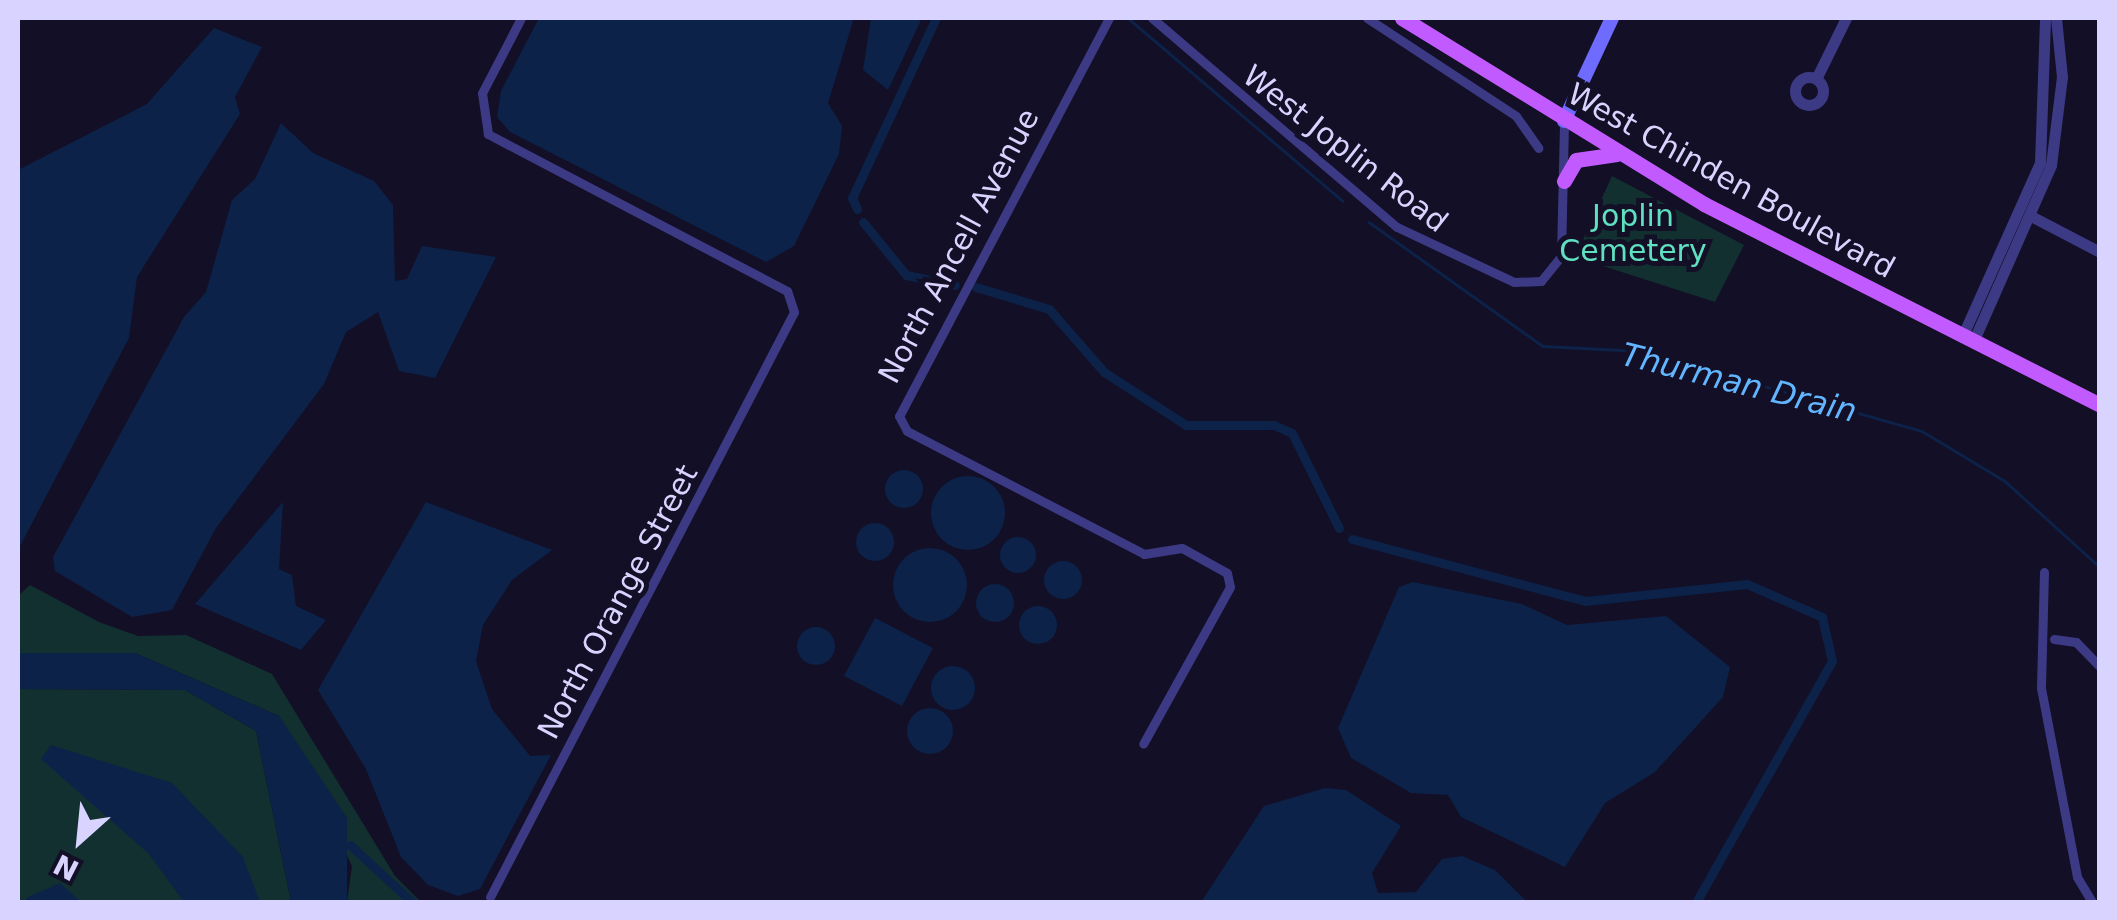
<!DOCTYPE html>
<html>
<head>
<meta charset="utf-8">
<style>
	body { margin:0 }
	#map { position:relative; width:2117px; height:920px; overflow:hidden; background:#130f26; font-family:"DejaVu Sans",sans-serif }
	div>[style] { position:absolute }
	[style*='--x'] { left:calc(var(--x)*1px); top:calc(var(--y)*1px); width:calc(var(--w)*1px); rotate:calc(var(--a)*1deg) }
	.green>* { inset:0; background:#12302f }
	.water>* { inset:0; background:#0c2248 }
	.round { border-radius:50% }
	.stream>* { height:2.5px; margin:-1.25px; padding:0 1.25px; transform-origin:1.25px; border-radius:1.25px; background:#0c2248 }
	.canal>* { height:9px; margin:-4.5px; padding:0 4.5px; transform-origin:4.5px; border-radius:4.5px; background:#0c2248 }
	.minor>* { height:9px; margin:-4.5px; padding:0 4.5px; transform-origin:4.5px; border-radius:4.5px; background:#3d3a85 }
	.tertiary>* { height:11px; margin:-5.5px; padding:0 5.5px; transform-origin:5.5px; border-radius:5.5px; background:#3d3a85 }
	.tertiary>.ring { margin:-5.5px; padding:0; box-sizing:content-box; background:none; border:11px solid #3d3a85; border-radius:50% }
	.secondary>* { height:14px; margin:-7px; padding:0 7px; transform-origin:7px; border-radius:7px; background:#6f6bff }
	.primary>* { height:15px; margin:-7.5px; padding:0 7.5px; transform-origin:7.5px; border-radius:7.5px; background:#c25bff }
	span { translate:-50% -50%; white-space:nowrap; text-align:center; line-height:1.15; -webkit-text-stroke:10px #130f26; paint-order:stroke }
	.street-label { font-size:30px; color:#d9d4ff }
	.park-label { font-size:30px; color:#5fe0c0 }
	.water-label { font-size:32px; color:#62b6ff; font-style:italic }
	.frame { position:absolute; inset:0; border:20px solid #d9d4ff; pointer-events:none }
	.north { position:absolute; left:30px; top:790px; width:100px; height:100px; -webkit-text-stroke:8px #130f26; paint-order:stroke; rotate:207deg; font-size:28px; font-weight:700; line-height:40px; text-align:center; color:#d9d4ff }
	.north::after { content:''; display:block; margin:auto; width:35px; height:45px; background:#d9d4ff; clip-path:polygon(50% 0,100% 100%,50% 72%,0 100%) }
</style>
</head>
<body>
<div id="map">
	<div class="green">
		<i style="clip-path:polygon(1612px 176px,1744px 245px,1715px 302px,1575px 257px)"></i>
		<i style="clip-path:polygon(30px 585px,99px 622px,138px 636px,186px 635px,272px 674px,395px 876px,421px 902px,347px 902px,352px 866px,279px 716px,135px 653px,18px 653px,18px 596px)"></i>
		<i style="clip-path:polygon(18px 689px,185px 690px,256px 731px,291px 902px,18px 902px)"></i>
	</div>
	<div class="water">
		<i style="clip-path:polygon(539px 18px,854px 18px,828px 103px,842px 126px,839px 154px,794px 246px,766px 262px,510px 132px,497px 117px,501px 91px)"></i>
		<i style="clip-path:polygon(871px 18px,922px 18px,888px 90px,863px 70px)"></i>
		<i style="clip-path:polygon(214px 28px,262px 47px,235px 97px,240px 114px,137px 277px,129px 338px,18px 550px,18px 170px,147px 104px)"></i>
		<i style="clip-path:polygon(281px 123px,313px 153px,374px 181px,393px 205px,395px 281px,407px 279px,422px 246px,496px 257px,435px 378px,399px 371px,378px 312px,346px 332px,324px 384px,216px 528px,172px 610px,132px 617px,55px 571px,53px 557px,184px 317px,206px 292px,232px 200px,255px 179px)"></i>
		<i class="round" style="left:885px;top:470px;width:38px;height:38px"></i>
		<i class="round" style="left:931px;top:476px;width:74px;height:74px"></i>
		<i style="clip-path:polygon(283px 502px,279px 569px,292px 575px,296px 606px,326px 620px,301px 650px,195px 604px)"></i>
		<i style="clip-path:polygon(426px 502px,552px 550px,512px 580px,483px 625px,476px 661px,492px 709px,530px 756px,551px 755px,480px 889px,458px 896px,428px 885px,401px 857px,366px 769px,318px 690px)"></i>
		<i class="round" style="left:856px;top:523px;width:38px;height:38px"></i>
		<i class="round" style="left:1000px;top:537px;width:36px;height:36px"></i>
		<i class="round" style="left:893px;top:548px;width:74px;height:74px"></i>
		<i class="round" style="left:1044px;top:561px;width:38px;height:38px"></i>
		<i style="clip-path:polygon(1413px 582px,1522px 604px,1567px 625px,1666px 616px,1730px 667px,1723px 697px,1655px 772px,1605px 803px,1565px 867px,1461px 817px,1448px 795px,1411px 793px,1351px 758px,1338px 728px,1399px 587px)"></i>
		<i class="round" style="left:976px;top:584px;width:38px;height:38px"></i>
		<i class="round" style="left:1019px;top:606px;width:38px;height:38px"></i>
		<i style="clip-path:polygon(875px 618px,933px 648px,902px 706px,844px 676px)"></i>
		<i class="round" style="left:797px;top:627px;width:38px;height:38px"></i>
		<i style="clip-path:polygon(18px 653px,135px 653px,279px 716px,347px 818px,347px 902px,291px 902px,256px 731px,185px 690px,18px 689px)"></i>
		<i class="round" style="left:931px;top:666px;width:44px;height:44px"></i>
		<i class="round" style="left:907px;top:708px;width:46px;height:46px"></i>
		<i style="clip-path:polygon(51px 745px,172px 783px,243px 857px,260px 902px,184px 902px,148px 853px,41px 759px)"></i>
		<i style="clip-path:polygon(1325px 788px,1346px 790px,1401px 826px,1372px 873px,1378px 893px,1416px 892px,1442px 859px,1462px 856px,1495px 870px,1527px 902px,1201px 902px,1264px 806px)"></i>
		<i style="clip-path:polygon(60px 883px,81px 902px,24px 902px,28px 897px)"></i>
	</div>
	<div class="stream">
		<i style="--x:1128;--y:18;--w:282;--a:40.4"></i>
		<i style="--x:1369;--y:222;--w:214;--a:35.5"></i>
		<i style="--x:1543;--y:346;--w:98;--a:2.9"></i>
		<i style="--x:1641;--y:351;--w:292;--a:15.9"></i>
		<i style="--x:1922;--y:431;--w:97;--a:31.1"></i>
		<i style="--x:2005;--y:481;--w:128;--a:42.2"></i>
	</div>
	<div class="canal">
		<i style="--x:857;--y:209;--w:12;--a:-114"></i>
		<i style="--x:852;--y:198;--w:199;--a:-65"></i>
		<i style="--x:863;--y:222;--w:68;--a:50.9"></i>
		<i style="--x:906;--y:275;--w:50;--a:11.5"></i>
		<i style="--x:976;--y:287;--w:76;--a:16.8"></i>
		<i style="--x:1049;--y:309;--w:84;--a:48.9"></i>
		<i style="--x:1104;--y:372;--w:98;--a:32.9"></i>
		<i style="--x:1186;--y:425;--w:88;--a:0"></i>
		<i style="--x:1274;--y:425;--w:20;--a:24"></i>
		<i style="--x:1292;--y:433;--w:106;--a:63.7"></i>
		<i style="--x:1352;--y:539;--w:241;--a:14.9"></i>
		<i style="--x:1585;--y:601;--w:163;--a:-6"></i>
		<i style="--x:1747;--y:584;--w:82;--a:23.7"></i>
		<i style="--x:1822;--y:617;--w:45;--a:77.2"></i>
		<i style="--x:1832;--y:661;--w:277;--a:119.4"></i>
		<i style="--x:350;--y:845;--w:84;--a:42.6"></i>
	</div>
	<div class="minor">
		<i style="--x:1109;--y:18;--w:450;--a:117.8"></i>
		<i style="--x:899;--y:416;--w:17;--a:62"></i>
		<i style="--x:907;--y:431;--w:267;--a:27.4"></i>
		<i style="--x:1144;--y:554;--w:38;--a:-9"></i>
		<i style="--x:1182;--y:548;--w:51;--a:29.1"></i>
		<i style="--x:1227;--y:573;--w:14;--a:78"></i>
		<i style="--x:1230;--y:587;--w:179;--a:119"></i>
		<i style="--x:1152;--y:18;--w:322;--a:40.5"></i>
		<i style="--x:1397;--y:227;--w:129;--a:25.2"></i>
		<i style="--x:1514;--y:282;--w:27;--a:-2"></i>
		<i style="--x:1541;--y:281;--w:32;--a:-51"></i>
		<i style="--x:1561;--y:256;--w:135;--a:-88.7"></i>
		<i style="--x:1367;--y:18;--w:178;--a:33.3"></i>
		<i style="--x:1516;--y:116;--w:39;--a:55"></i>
		<i style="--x:2044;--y:572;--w:116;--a:91.5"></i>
		<i style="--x:2041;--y:688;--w:192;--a:79.2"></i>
		<i style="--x:2077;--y:877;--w:29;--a:59"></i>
		<i style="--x:2054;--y:639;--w:22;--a:8"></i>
		<i style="--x:2076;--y:642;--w:35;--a:46"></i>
		<i style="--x:490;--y:897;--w:659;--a:-62.54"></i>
		<i style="--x:794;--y:312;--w:22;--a:-108"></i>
		<i style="--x:787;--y:291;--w:338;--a:-152.3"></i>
		<i style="--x:488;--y:134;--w:41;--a:-98.3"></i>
		<i style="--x:482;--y:93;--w:85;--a:-62.5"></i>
	</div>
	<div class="tertiary">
		<i class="ring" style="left:1795px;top:77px;width:17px;height:17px"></i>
		<i style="--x:1816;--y:79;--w:68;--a:-63.8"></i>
		<i style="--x:2031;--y:216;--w:78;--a:27.6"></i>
		<i style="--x:1962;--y:337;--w:191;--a:-65.9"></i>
		<i style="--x:2040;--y:163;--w:145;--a:-88"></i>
		<i style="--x:1973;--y:342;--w:193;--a:-66.2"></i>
		<i style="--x:2051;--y:165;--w:89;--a:-82.9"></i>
		<i style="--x:2062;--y:77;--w:59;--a:-95.8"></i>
	</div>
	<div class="secondary">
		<i style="--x:1564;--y:121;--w:114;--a:-65"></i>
	</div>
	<div class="primary">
		<i style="--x:1402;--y:18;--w:355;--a:31.6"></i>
		<i style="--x:1704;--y:204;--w:444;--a:26.9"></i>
		<i style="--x:1564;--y:181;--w:24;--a:-60"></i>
		<i style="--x:1576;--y:160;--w:41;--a:-8.3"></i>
	</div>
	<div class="street-label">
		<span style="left:1345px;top:149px;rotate:38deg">West Joplin Road</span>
		<span style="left:1731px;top:181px;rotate:29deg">West Chinden Boulevard</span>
		<span style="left:959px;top:246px;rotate:-62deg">North Ancell Avenue</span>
		<span style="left:618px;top:602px;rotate:-62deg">North Orange Street</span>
	</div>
	<div class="park-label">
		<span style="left:1633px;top:233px">Joplin<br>Cemetery</span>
	</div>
	<div class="water-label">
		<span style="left:1739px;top:383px;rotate:14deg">Thurman Drain</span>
	</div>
	<div class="frame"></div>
	<div class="north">N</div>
</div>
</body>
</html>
